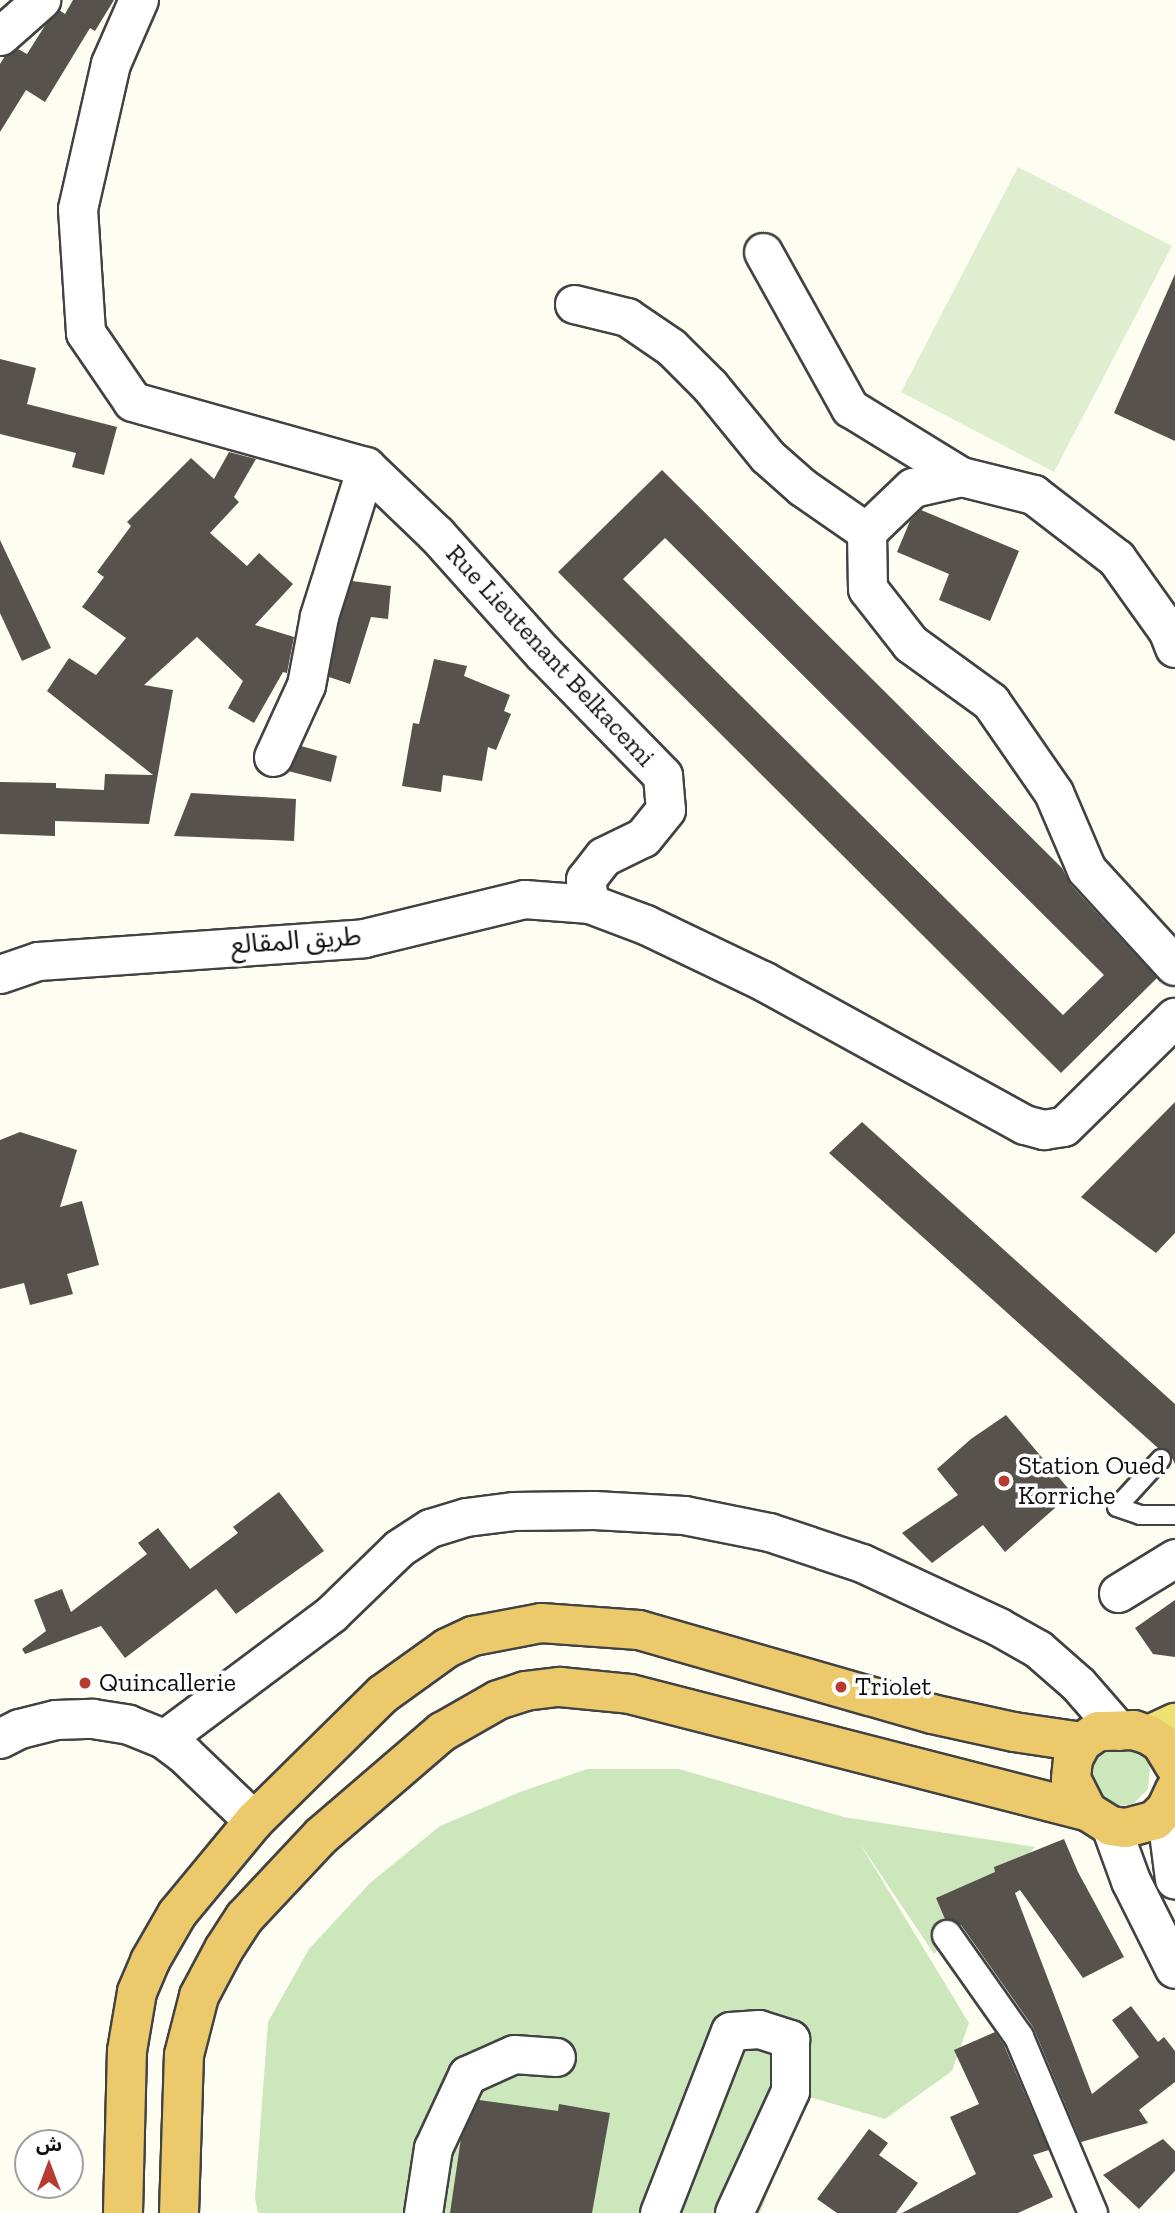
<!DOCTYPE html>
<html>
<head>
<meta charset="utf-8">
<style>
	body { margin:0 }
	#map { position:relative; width:1175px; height:2213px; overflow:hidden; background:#fefdf2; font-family:"Zilla Slab","Noto Sans Arabic",serif }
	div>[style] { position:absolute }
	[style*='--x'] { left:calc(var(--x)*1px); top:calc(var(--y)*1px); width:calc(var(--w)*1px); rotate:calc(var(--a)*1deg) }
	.green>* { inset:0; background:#cde7bd }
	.pitch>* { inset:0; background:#dfeece }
	.building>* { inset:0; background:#57524c }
	.roads { filter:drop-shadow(2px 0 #424242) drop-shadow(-2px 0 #424242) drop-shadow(0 2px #424242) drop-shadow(0 -2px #424242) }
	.service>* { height:18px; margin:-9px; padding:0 9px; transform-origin:9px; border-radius:9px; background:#fff }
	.pedestrian>* { height:28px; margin:-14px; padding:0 14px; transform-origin:14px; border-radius:14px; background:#fff }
	.minor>* { height:37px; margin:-18.5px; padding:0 18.5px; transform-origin:18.5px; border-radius:18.5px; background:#fff }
	.tertiary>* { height:38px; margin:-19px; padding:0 19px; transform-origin:19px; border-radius:19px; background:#fff }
	.primary>* { height:38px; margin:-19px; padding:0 19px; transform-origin:19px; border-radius:19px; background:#eee071 }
	.trunk>* { height:38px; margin:-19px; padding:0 19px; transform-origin:19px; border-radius:19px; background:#ecc96a }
	.dots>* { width:19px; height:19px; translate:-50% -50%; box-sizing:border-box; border:4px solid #fff; border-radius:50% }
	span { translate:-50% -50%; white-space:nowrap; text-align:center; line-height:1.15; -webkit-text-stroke:7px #fff; paint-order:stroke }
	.street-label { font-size:26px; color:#0f0f0f }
	.poi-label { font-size:26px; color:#0f0f0f }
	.left { translate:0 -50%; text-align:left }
	.north { position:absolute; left:14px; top:2129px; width:70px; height:70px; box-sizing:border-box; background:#fff; border:2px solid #9f9f9f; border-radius:50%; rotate:0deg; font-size:19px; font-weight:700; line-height:28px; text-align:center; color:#0f0f0f }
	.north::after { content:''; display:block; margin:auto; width:24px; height:32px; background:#b63b30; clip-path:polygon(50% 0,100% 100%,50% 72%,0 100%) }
</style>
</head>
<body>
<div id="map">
	<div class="green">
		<i style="clip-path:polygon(1098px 1746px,1139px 1749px,1146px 1757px,1150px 1768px,1148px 1789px,1133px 1804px,1111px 1807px,1101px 1804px,1085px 1764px)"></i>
		<i style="clip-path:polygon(587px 1769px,679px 1769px,844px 1817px,1035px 1847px,934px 1954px,859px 1842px,969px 2023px,952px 2071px,885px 2119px,806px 2096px,760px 2213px,258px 2213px,255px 2198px,268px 2022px,309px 1949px,370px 1883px,440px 1826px,520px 1792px)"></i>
	</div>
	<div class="pitch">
		<i style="clip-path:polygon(1018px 167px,1172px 246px,1054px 472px,901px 392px)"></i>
	</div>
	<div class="building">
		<i style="clip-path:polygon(73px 0,114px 0,95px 31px,90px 28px,45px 102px,26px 90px,0 132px,0 64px,5px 56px,18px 49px,27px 54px,46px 24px,59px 10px,65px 14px)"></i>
		<i style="clip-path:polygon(1175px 274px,1175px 441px,1114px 413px)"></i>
		<i style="clip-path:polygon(0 359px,36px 368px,27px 404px,117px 427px,104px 475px,72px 467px,76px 453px,0 434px)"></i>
		<i style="clip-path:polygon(229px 452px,256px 459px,234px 497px,239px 502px,210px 533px,247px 566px,259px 553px,293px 584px,255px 625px,294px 637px,287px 673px,283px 672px,254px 723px,228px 708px,243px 681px,197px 637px,144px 685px,173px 690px,149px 824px,55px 821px,55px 836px,0 834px,0 782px,56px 783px,56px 788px,104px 790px,105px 774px,153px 775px,47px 691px,69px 658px,96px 675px,126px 638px,82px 607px,104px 577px,97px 572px,131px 526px,127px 522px,191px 458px,214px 479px)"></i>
		<i style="clip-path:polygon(evenodd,662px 470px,1062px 868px,1071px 885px,1157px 978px,1061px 1073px,558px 572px,662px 470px,665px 538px,1104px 975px,1063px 1015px,623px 579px,665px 538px)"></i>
		<i style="clip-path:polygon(921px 510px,1019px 551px,990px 621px,939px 600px,949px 574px,897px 552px,910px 521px)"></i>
		<i style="clip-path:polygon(0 540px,51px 648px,22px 661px,0 613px)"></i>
		<i style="clip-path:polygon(352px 581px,391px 586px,388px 619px,371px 617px,350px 684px,329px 677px,339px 621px)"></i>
		<i style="clip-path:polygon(434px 659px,467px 666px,464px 676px,510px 695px,504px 711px,511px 714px,496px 750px,488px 747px,482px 781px,443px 775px,441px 792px,402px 786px,413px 723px,419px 724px)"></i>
		<i style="clip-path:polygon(301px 746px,337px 756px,331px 782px,288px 771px)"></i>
		<i style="clip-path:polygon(191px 793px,296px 799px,294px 841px,174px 836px)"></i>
		<i style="clip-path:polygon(1175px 1102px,1175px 1233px,1156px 1253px,1081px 1197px)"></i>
		<i style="clip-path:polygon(862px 1122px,1175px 1404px,1175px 1464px,1168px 1450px,1158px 1448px,829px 1153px)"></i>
		<i style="clip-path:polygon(20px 1132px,77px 1150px,60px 1207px,82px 1201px,99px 1265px,67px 1274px,73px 1294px,30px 1305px,24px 1283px,0 1289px,0 1140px)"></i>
		<i style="clip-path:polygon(1006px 1415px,1072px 1493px,1005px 1552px,983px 1525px,932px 1563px,902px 1533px,958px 1495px,937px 1469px,971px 1439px)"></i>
		<i style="clip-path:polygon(279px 1492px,324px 1551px,236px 1614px,216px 1589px,125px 1658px,101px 1626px,25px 1654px,22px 1649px,46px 1631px,34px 1600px,62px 1589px,71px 1612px,147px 1554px,138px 1543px,158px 1528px,190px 1569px,238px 1533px,233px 1527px)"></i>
		<i style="clip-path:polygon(1175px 1600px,1175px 1657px,1153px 1654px,1135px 1628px)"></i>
		<i style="clip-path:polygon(1064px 1839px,1078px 1872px,1124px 1957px,1083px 1978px,1020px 1890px,1015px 1893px,1092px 2094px,1139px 2057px,1112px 2020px,1131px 2006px,1158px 2042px,1164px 2037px,1175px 2051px,1175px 2082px,1139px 2110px,1148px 2123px,1081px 2142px,1033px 2027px,961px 1925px,945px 1919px,936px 1898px,995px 1872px,994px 1867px)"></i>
		<i style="clip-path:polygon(995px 2032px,1004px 2045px,1049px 2150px,1033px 2155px,1053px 2197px,1018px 2213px,902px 2213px,976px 2174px,950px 2117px,979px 2104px,954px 2050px)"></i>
		<i style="clip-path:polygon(479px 2100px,558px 2111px,559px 2104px,610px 2113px,592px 2213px,450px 2213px,461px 2138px)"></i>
		<i style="clip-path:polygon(869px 2129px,888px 2143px,879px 2155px,918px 2183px,896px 2213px,837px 2213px,817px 2199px)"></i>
		<i style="clip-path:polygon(1163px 2139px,1175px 2151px,1175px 2171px,1139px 2209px,1103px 2175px)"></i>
	</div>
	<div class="roads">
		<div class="service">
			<i style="--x:1161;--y:1459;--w:65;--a:132.5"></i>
			<i style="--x:1117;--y:1507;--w:24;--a:19"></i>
			<i style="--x:1140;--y:1515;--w:35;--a:0"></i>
		</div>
		<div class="pedestrian">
			<i style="--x:947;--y:1935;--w:125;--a:54.8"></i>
			<i style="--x:1019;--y:2037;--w:191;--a:67.2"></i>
		</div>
		<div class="minor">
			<i style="--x:0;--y:36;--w:55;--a:-41.3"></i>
			<i style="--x:763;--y:252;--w:179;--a:60.9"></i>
			<i style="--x:850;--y:408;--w:132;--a:31.6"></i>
			<i style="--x:574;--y:304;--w:55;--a:13.8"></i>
			<i style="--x:627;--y:317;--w:53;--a:34.3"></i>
			<i style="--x:671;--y:347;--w:55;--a:45"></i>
			<i style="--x:710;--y:386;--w:90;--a:50.8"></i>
			<i style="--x:767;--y:456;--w:47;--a:41.5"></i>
			<i style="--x:802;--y:487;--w:79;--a:34.7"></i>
			<i style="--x:273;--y:757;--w:79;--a:-65.4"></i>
			<i style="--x:306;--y:685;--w:70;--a:-79.3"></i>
			<i style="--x:319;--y:616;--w:156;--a:-72.5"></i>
			<i style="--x:0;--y:974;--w:40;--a:-18.9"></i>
			<i style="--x:38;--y:961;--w:327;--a:-4"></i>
			<i style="--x:364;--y:938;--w:165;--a:-13.7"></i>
			<i style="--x:524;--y:899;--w:66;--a:4.3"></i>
			<i style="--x:1118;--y:1593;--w:67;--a:-31.6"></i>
			<i style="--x:164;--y:1739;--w:209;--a:-36.8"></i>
			<i style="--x:331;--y:1614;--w:95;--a:-44.1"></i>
			<i style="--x:399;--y:1548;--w:37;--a:-33"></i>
			<i style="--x:430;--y:1528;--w:38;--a:-17"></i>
			<i style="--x:466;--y:1517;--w:47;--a:-7.3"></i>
			<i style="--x:513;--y:1511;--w:81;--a:-0.7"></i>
			<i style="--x:594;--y:1510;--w:90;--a:3.2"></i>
			<i style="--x:684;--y:1515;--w:87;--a:11.3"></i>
			<i style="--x:769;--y:1532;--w:98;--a:18.4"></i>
			<i style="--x:862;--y:1563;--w:151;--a:25"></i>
			<i style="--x:999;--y:1627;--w:45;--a:29.4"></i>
			<i style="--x:1038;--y:1649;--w:53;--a:41.2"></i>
			<i style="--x:1078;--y:1684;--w:62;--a:48.9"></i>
			<i style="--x:423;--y:2213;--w:66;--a:-81.3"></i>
			<i style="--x:433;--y:2148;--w:81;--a:-65"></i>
			<i style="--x:467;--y:2075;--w:51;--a:-24.1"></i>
			<i style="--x:514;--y:2054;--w:42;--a:4.1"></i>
			<i style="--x:659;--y:2213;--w:195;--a:-68.7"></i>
			<i style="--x:730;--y:2031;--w:29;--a:-4"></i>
			<i style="--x:759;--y:2029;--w:33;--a:18"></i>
			<i style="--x:790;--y:2039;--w:52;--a:90"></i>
			<i style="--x:790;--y:2091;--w:134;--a:114.7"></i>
		</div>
		<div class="tertiary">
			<i style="--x:139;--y:0;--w:70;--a:113.6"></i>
			<i style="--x:111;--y:64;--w:149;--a:102.8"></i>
			<i style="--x:78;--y:209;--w:124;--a:86.3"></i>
			<i style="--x:86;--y:333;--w:83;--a:55.7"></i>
			<i style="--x:133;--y:402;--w:242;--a:15.6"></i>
			<i style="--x:366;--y:467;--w:98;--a:43.8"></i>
			<i style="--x:437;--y:535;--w:159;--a:48.1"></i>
			<i style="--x:543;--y:653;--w:172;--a:45.7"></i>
			<i style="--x:663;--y:776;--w:34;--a:85"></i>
			<i style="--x:666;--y:810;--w:36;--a:129"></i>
			<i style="--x:643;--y:838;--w:43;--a:154"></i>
			<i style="--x:604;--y:857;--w:29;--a:128"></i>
			<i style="--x:586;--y:880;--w:24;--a:81"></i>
			<i style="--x:590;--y:904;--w:60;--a:20.6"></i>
			<i style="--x:646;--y:925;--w:130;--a:25.6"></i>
			<i style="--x:763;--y:981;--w:299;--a:28.8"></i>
			<i style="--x:1025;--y:1125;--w:20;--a:15"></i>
			<i style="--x:1044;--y:1130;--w:20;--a:-9"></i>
			<i style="--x:1064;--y:1127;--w:156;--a:-44.5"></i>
			<i style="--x:1175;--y:648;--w:17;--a:-111"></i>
			<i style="--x:1169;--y:632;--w:90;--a:-125.5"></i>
			<i style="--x:1117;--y:559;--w:105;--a:-142.4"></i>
			<i style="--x:1034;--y:495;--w:74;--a:-166"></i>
			<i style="--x:962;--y:477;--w:50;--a:167.3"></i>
			<i style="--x:913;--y:488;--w:64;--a:136.3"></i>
			<i style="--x:867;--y:532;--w:57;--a:89"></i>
			<i style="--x:868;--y:589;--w:70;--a:52"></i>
			<i style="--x:911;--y:644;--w:99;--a:35.9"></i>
			<i style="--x:991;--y:702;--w:111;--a:55.3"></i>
			<i style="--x:1054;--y:793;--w:84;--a:66.8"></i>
			<i style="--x:1087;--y:870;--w:130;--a:47.5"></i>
			<i style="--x:0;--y:1739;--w:22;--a:-27"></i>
			<i style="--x:20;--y:1729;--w:37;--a:-14"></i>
			<i style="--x:56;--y:1720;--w:37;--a:-2"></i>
			<i style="--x:93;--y:1719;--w:36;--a:9"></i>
			<i style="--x:129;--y:1725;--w:38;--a:22"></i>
			<i style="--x:164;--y:1739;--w:26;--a:37"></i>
			<i style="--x:185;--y:1755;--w:95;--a:43.7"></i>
			<i style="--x:1166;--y:1809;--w:71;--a:82.7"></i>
			<i style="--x:1111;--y:1826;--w:59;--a:70"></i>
			<i style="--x:1131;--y:1881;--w:98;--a:63.4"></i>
		</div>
		<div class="primary">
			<i style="--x:1149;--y:1735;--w:29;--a:-25"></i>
		</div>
		<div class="trunk">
			<i style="--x:1175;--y:1766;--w:27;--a:-121"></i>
			<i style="--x:1161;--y:1743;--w:14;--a:-146"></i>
			<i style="--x:1149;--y:1735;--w:16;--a:-162"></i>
			<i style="--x:1134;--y:1730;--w:36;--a:178"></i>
			<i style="--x:1098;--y:1731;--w:19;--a:145"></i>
			<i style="--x:1082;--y:1742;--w:19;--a:118"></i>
			<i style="--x:1073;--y:1759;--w:20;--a:96"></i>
			<i style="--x:1071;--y:1779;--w:36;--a:63"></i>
			<i style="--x:1087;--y:1811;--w:28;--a:32"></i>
			<i style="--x:1111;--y:1826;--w:15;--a:8"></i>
			<i style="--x:1126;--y:1828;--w:30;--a:-15"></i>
			<i style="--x:1155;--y:1820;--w:16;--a:-45"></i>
			<i style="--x:1166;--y:1809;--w:21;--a:-65"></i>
			<i style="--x:123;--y:2213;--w:162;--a:-88.6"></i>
			<i style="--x:127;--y:2051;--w:60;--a:-80.4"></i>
			<i style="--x:137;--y:1992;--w:34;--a:-67"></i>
			<i style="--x:150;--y:1961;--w:54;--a:-60.1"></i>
			<i style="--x:177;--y:1914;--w:121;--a:-50.4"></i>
			<i style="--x:254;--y:1821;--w:181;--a:-44.6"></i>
			<i style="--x:383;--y:1694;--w:79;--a:-35.7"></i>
			<i style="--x:447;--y:1648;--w:29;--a:-25"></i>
			<i style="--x:473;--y:1636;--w:69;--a:-10.8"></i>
			<i style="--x:541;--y:1623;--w:98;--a:4.1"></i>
			<i style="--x:639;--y:1630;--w:305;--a:16"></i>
			<i style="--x:932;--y:1714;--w:84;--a:12.4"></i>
			<i style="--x:1014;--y:1732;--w:69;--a:8.4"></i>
			<i style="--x:179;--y:2213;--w:158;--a:-88.2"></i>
			<i style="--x:184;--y:2055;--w:61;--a:-75.7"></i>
			<i style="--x:199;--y:1996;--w:53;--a:-62"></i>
			<i style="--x:224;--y:1949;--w:38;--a:-57"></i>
			<i style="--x:245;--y:1917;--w:111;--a:-46.8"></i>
			<i style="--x:321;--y:1836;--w:160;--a:-40.7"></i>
			<i style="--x:442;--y:1732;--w:64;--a:-29.7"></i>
			<i style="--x:498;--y:1700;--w:28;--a:-18"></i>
			<i style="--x:525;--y:1691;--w:35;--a:-7"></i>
			<i style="--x:560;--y:1687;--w:70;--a:5.7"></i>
			<i style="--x:630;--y:1694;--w:472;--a:14.4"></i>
		</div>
	</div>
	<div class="dots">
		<i style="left:1004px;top:1481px;background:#b63b30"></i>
		<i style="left:85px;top:1683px;background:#b63b30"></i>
		<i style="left:841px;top:1687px;background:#b63b30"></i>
	</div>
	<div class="street-label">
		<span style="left:550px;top:656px;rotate:47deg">Rue Lieutenant Belkacemi</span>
		<span style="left:296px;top:941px;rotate:-4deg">طريق المقالع</span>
	</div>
	<div class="poi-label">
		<span class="left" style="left:1018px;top:1481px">Station Oued<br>Korriche</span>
		<span class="left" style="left:99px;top:1683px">Quincallerie</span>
		<span class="left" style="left:855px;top:1687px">Triolet</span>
	</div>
	<div class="north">ش</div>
</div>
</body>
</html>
